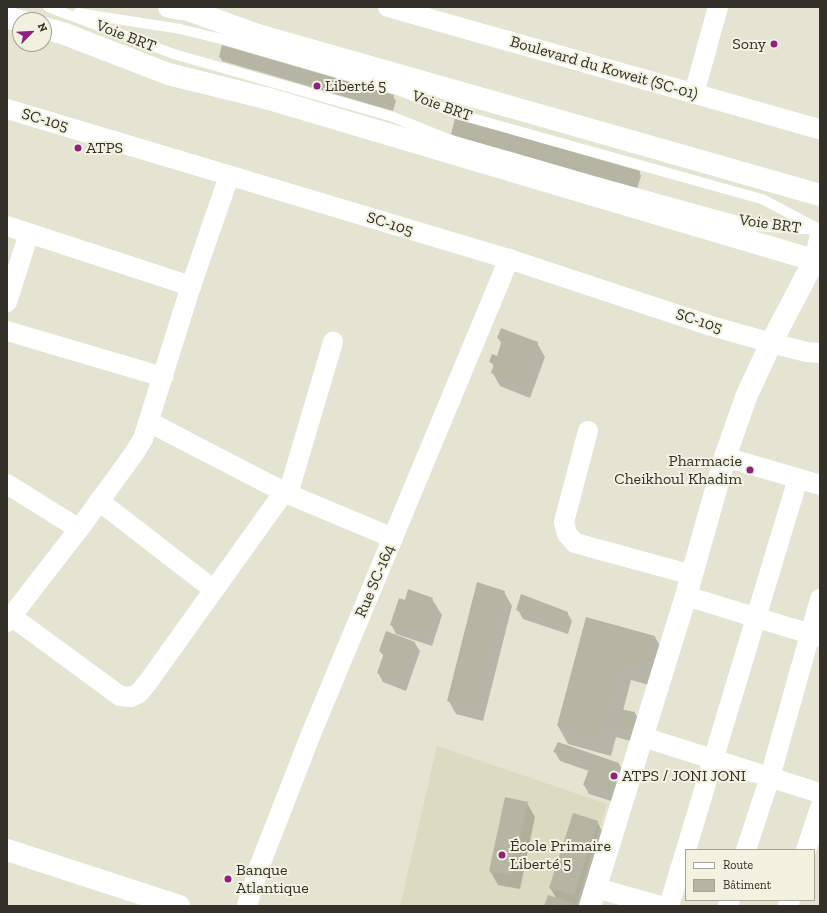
<!DOCTYPE html>
<html>
<head>
<meta charset="utf-8">
<style>
	body { margin:0 }
	#map { position:relative; width:827px; height:913px; overflow:hidden; background:#e4e4d3; font-family:"Zilla Slab",serif }
	div>[style] { position:absolute }
	[style*='--x'] { left:calc(var(--x)*1px); top:calc(var(--y)*1px); width:calc(var(--w)*1px); rotate:calc(var(--a)*1deg) }
	.built>* { inset:0; background:#dbdbc2 }
	.shadow>* { inset:0; background:#0003 }
	.building>* { inset:0; background:#b5b5a4 }
	.lane>* { height:10px; margin:-5px; padding:0 5px; transform-origin:5px; border-radius:5px; background:#fff }
	.street>* { height:20px; margin:-10px; padding:0 10px; transform-origin:10px; border-radius:10px; background:#fff }
	.secondary>* { height:22px; margin:-11px; padding:0 11px; transform-origin:11px; border-radius:11px; background:#fff }
	.primary>* { height:22px; margin:-11px; padding:0 11px; transform-origin:11px; border-radius:11px; background:#fff }
	.dots>* { width:11px; height:11px; translate:-50% -50%; box-sizing:border-box; border:2px solid #f1f2e0; border-radius:50% }
	span { translate:-50% -50%; white-space:nowrap; text-align:center; line-height:1.15; -webkit-text-stroke:4px #f1f2e0; paint-order:stroke }
	.street-label { font-size:16px; color:#31312a }
	.poi-label { font-size:16px; color:#31312a }
	.right { translate:-100% -50%; text-align:right }
	.left { translate:0 -50%; text-align:left }
	.frame { position:absolute; inset:0; border:8px solid #31312a; pointer-events:none }
	.legend { position:absolute; left:685px; top:849px; width:130px; height:52px; box-sizing:border-box; background:#f1f2e0; border:1px solid #a4a597; margin:0; padding:5px 7px; list-style:none; font-size:12px; color:#31312a }
	.legend li { display:flex; align-items:center; gap:8px; height:20px }
	.legend b { width:20px; border:1px solid #a4a597 }
	.north { position:absolute; left:12px; top:12px; width:40px; height:40px; box-sizing:border-box; background:#f1f2e0; border:1px solid #a4a597; border-radius:50%; rotate:66deg; font-size:11px; font-weight:700; line-height:16px; text-align:center; color:#31312a }
	.north::after { content:''; display:block; margin:auto; width:14px; height:18px; background:#912181; clip-path:polygon(50% 0,100% 100%,50% 72%,0 100%) }
</style>
</head>
<body>
<div id="map">
	<div class="built">
		<i style="clip-path:polygon(437px 746px,607px 804px,576px 906px,400px 906px)"></i>
	</div>
	<div class="shadow">
		<i style="clip-path:polygon(220px 57px,393px 96px,396px 101px,393px 111px,222px 61px)"></i>
		<i style="clip-path:polygon(452px 134px,639px 171px,641px 176px,637px 189px,455px 138px)"></i>
		<i style="clip-path:polygon(498px 338px,537px 343px,545px 357px,530px 398px,500px 386px,492px 372px,494px 367px,491px 362px,497px 357px,502px 344px)"></i>
		<i style="clip-path:polygon(504px 592px,512px 606px,483px 721px,456px 714px,448px 700px)"></i>
		<i style="clip-path:polygon(432px 599px,442px 615px,432px 646px,396px 634px,391px 624px,406px 601px)"></i>
		<i style="clip-path:polygon(518px 610px,567px 612px,572px 621px,568px 634px,523px 619px)"></i>
		<i style="clip-path:polygon(587px 618px,655px 637px,665px 655px,656px 687px,631px 680px,623px 711px,635px 713px,640px 722px,634px 742px,616px 737px,611px 756px,568px 744px,558px 726px)"></i>
		<i style="clip-path:polygon(414px 642px,420px 651px,406px 691px,383px 682px,378px 673px,384px 657px,380px 651px)"></i>
		<i style="clip-path:polygon(558px 744px,619px 764px,624px 773px,614px 802px,589px 794px,584px 785px,589px 771px,560px 761px,555px 752px)"></i>
		<i style="clip-path:polygon(527px 803px,535px 817px,520px 889px,498px 885px,490px 871px)"></i>
		<i style="clip-path:polygon(597px 822px,605px 836px,583px 906px,545px 906px,557px 899px,550px 888px)"></i>
	</div>
	<div class="building">
		<i style="clip-path:polygon(222px 45px,394px 95px,390px 108px,219px 57px)"></i>
		<i style="clip-path:polygon(455px 118px,640px 171px,635px 186px,451px 134px)"></i>
		<i style="clip-path:polygon(501px 328px,538px 342px,523px 385px,491px 373px,494px 364px,489px 362px,492px 354px,497px 356px,502px 340px,497px 338px)"></i>
		<i style="clip-path:polygon(477px 582px,505px 591px,475px 708px,447px 701px)"></i>
		<i style="clip-path:polygon(408px 589px,433px 598px,431px 603px,437px 606px,427px 637px,390px 625px,399px 598px,405px 600px)"></i>
		<i style="clip-path:polygon(521px 594px,568px 612px,563px 625px,516px 610px)"></i>
		<i style="clip-path:polygon(586px 617px,655px 636px,646px 670px,621px 663px,601px 738px,557px 726px)"></i>
		<i style="clip-path:polygon(386px 631px,415px 642px,401px 682px,377px 673px,384px 653px,379px 651px)"></i>
		<i style="clip-path:polygon(615px 708px,635px 712px,629px 733px,608px 727px)"></i>
		<i style="clip-path:polygon(558px 742px,619px 763px,609px 793px,583px 785px,591px 764px,553px 752px)"></i>
		<i style="clip-path:polygon(505px 797px,528px 802px,512px 876px,489px 871px)"></i>
		<i style="clip-path:polygon(573px 813px,598px 821px,574px 895px,549px 888px)"></i>
		<i style="clip-path:polygon(548px 895px,574px 903px,573px 906px,544px 906px)"></i>
	</div>
	<div class="lane">
		<i style="--x:48;--y:7;--w:134;--a:20.5"></i>
		<i style="--x:174;--y:54;--w:228;--a:16"></i>
		<i style="--x:393;--y:117;--w:59;--a:21.8"></i>
		<i style="--x:448;--y:139;--w:155;--a:16.1"></i>
		<i style="--x:597;--y:182;--w:165;--a:15.5"></i>
		<i style="--x:756;--y:226;--w:64;--a:3.6"></i>
		<i style="--x:78;--y:13;--w:103;--a:8.9"></i>
		<i style="--x:180;--y:29;--w:46;--a:13.7"></i>
		<i style="--x:225;--y:40;--w:183;--a:16.2"></i>
		<i style="--x:401;--y:91;--w:61;--a:22.3"></i>
		<i style="--x:457;--y:114;--w:317;--a:15.6"></i>
		<i style="--x:762;--y:199;--w:62;--a:27.8"></i>
	</div>
	<div class="street">
		<i style="--x:388;--y:7;--w:449;--a:15.8"></i>
		<i style="--x:694;--y:94;--w:90;--a:-74.6"></i>
		<i style="--x:7;--y:109;--w:524;--a:16.64"></i>
		<i style="--x:509;--y:259;--w:210;--a:18.3"></i>
		<i style="--x:708;--y:325;--w:66;--a:15.9"></i>
		<i style="--x:771;--y:343;--w:38;--a:14"></i>
		<i style="--x:808;--y:352;--w:12;--a:5"></i>
		<i style="--x:7;--y:226;--w:194;--a:18.1"></i>
		<i style="--x:814;--y:261;--w:26;--a:-77"></i>
		<i style="--x:7;--y:302;--w:72;--a:-72.3"></i>
		<i style="--x:7;--y:331;--w:163;--a:16.4"></i>
		<i style="--x:149;--y:422;--w:157;--a:27.4"></i>
		<i style="--x:288;--y:494;--w:114;--a:22.7"></i>
		<i style="--x:588;--y:431;--w:94;--a:104.8"></i>
		<i style="--x:564;--y:522;--w:12;--a:76"></i>
		<i style="--x:567;--y:534;--w:12;--a:48"></i>
		<i style="--x:575;--y:543;--w:121;--a:15.3"></i>
		<i style="--x:725;--y:457;--w:99;--a:16.4"></i>
		<i style="--x:7;--y:484;--w:85;--a:32"></i>
		<i style="--x:288;--y:494;--w:159;--a:-73.5"></i>
		<i style="--x:99;--y:501;--w:144;--a:37.7"></i>
		<i style="--x:686;--y:596;--w:140;--a:17"></i>
		<i style="--x:11;--y:616;--w:135;--a:36.3"></i>
		<i style="--x:120;--y:696;--w:11;--a:5"></i>
		<i style="--x:131;--y:697;--w:9;--a:-27"></i>
		<i style="--x:139;--y:693;--w:14;--a:-51"></i>
		<i style="--x:148;--y:682;--w:234;--a:-54.4"></i>
		<i style="--x:7;--y:622;--w:118;--a:-52.3"></i>
		<i style="--x:79;--y:529;--w:92;--a:-53.9"></i>
		<i style="--x:133;--y:455;--w:19;--a:-58"></i>
		<i style="--x:143;--y:439;--w:160;--a:-72.6"></i>
		<i style="--x:191;--y:286;--w:116;--a:-70.9"></i>
		<i style="--x:643;--y:737;--w:186;--a:17.6"></i>
		<i style="--x:746;--y:850;--w:77;--a:-71.8"></i>
		<i style="--x:770;--y:777;--w:185;--a:-74.3"></i>
		<i style="--x:806;--y:850;--w:44;--a:-71.6"></i>
		<i style="--x:596;--y:888;--w:67;--a:15.5"></i>
		<i style="--x:247;--y:906;--w:38;--a:-73"></i>
		<i style="--x:258;--y:870;--w:146;--a:-68.7"></i>
		<i style="--x:311;--y:734;--w:515;--a:-67.37"></i>
		<i style="--x:669;--y:906;--w:446;--a:-73.2"></i>
		<i style="--x:728;--y:906;--w:6;--a:-72"></i>
		<i style="--x:788;--y:906;--w:6;--a:-72"></i>
	</div>
	<div class="secondary">
		<i style="--x:7;--y:850;--w:181;--a:18"></i>
		<i style="--x:590;--y:906;--w:325;--a:-72.8"></i>
		<i style="--x:686;--y:596;--w:144;--a:-74.3"></i>
		<i style="--x:725;--y:457;--w:64;--a:-70.7"></i>
		<i style="--x:746;--y:397;--w:60;--a:-65.2"></i>
		<i style="--x:771;--y:343;--w:93;--a:-62.3"></i>
	</div>
	<div class="primary">
		<i style="--x:169;--y:7;--w:19;--a:9"></i>
		<i style="--x:188;--y:10;--w:74;--a:19.7"></i>
		<i style="--x:258;--y:35;--w:584;--a:15.89"></i>
		<i style="--x:7;--y:17;--w:14;--a:17"></i>
		<i style="--x:44;--y:28;--w:22;--a:16"></i>
		<i style="--x:65;--y:34;--w:110;--a:21.2"></i>
		<i style="--x:168;--y:74;--w:104;--a:13.9"></i>
		<i style="--x:269;--y:99;--w:575;--a:16.48"></i>
	</div>
	<div class="dots">
		<i style="left:774px;top:44px;background:#912181"></i>
		<i style="left:317px;top:86px;background:#912181"></i>
		<i style="left:78px;top:148px;background:#912181"></i>
		<i style="left:750px;top:470px;background:#912181"></i>
		<i style="left:614px;top:776px;background:#912181"></i>
		<i style="left:502px;top:855px;background:#912181"></i>
		<i style="left:228px;top:879px;background:#912181"></i>
	</div>
	<div class="street-label">
		<span style="left:126px;top:36px;rotate:21deg">Voie BRT</span>
		<span style="left:604px;top:68px;rotate:16deg">Boulevard du Koweit (SC-01)</span>
		<span style="left:442px;top:106px;rotate:20deg">Voie BRT</span>
		<span style="left:45px;top:120px;rotate:16deg">SC-105</span>
		<span style="left:390px;top:224px;rotate:17deg">SC-105</span>
		<span style="left:770px;top:224px;rotate:8deg">Voie BRT</span>
		<span style="left:699px;top:321px;rotate:18deg">SC-105</span>
		<span style="left:375px;top:581px;rotate:-67deg">Rue SC-164</span>
	</div>
	<div class="poi-label">
		<span class="right" style="left:766px;top:44px">Sony</span>
		<span class="left" style="left:325px;top:86px">Liberté 5</span>
		<span class="left" style="left:86px;top:148px">ATPS</span>
		<span class="right" style="left:742px;top:470px">Pharmacie<br>Cheikhoul Khadim</span>
		<span class="left" style="left:622px;top:776px">ATPS / JONI JONI</span>
		<span class="left" style="left:510px;top:855px">École Primaire<br>Liberté 5</span>
		<span class="left" style="left:236px;top:879px">Banque<br>Atlantique</span>
	</div>
	<div class="frame"></div>
	<ul class="legend">
	<li><b style="height:5px;background:#fff"></b>Route</li>
	<li><b style="height:11px;background:#b5b5a4"></b>Bâtiment</li>
	</ul>
	<div class="north">N</div>
</div>
</body>
</html>
